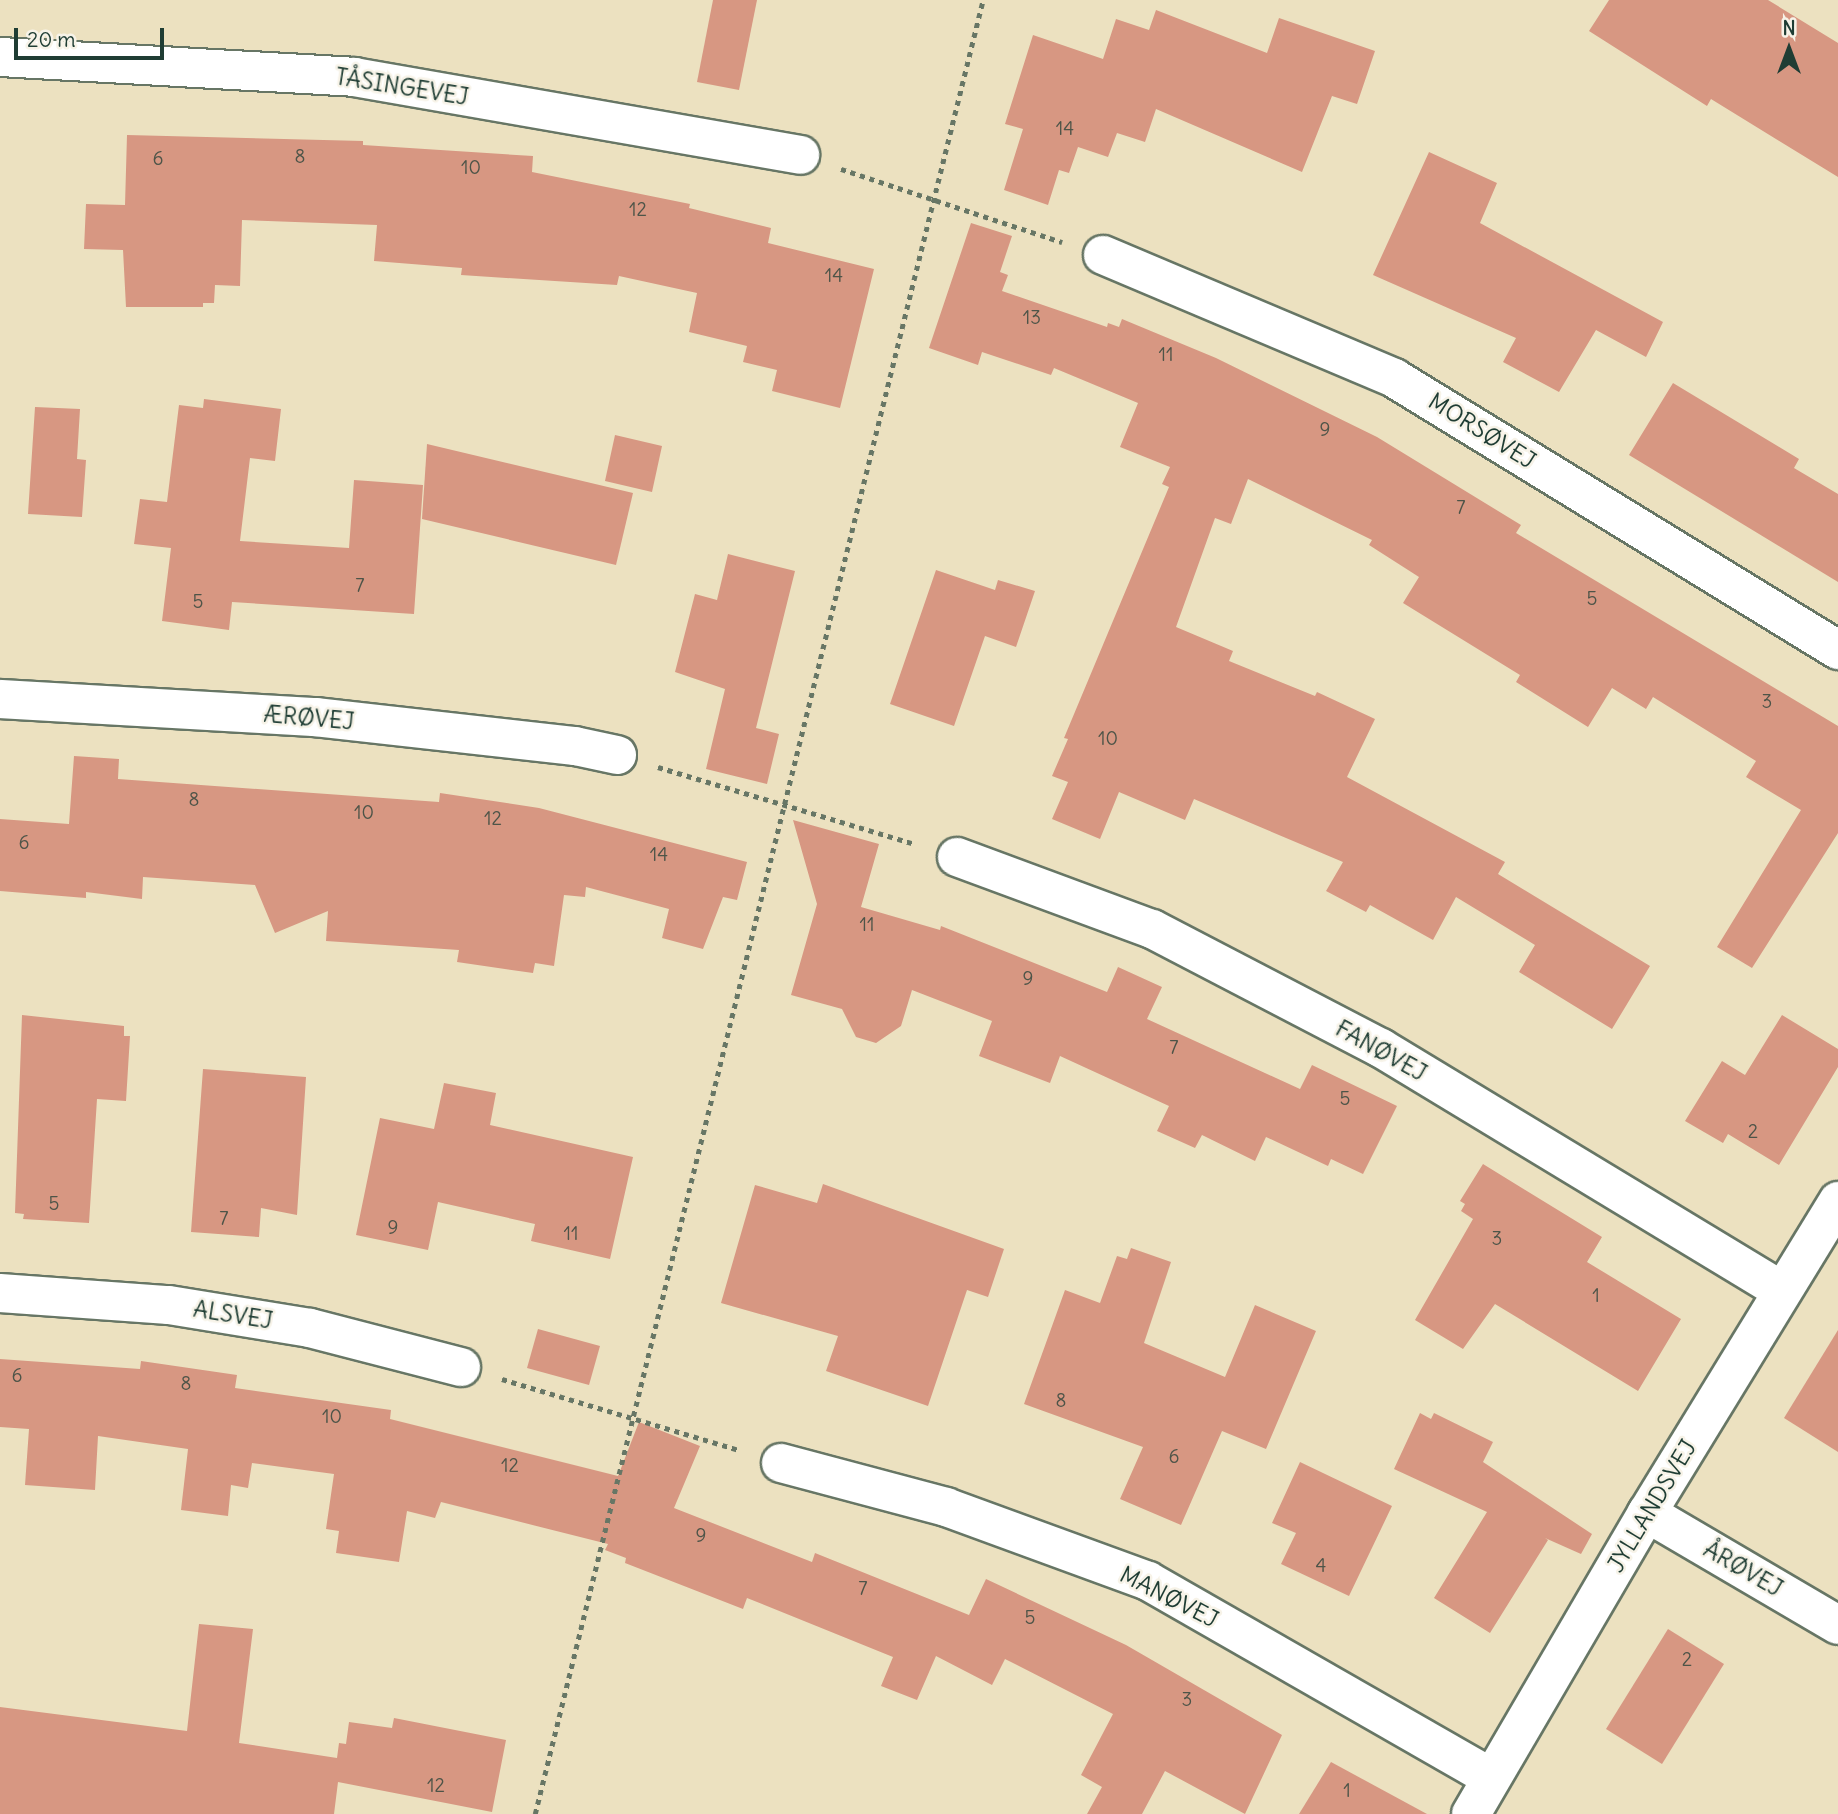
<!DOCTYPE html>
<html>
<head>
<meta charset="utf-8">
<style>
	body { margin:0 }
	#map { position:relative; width:1838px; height:1814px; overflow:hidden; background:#ece1c0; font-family:Delius,sans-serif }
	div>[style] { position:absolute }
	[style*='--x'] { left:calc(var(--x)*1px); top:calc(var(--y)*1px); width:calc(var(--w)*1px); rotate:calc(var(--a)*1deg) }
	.building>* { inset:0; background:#d79782 }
	.path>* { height:4.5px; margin-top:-2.25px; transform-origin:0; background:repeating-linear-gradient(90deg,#677665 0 5px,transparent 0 10px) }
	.roads { filter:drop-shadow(2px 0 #677665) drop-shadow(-2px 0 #677665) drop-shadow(0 2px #677665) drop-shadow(0 -2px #677665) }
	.minor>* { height:38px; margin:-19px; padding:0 19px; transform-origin:19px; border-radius:19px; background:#fff }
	span { translate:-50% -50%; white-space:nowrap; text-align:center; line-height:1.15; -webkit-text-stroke:5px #f7f3e8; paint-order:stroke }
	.number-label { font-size:19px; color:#4d5448 }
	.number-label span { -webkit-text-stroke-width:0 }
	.street-label { font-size:23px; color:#1f3d34 }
	.north { position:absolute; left:1754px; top:14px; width:70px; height:70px; -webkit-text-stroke:5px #f7f3e8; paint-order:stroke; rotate:0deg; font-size:19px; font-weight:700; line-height:28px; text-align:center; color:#1f3d34 }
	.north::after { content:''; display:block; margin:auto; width:24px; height:32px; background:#1f3d34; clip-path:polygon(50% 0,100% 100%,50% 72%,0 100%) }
	.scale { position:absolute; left:14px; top:28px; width:150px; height:32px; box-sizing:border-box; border:4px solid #1f3d34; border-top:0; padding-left:9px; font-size:21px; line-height:24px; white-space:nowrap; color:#1f3d34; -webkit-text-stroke:5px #f7f3e8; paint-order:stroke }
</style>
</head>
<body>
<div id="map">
	<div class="building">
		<i style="clip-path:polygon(713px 0,757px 0,739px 90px,697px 82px)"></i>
		<i style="clip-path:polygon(1609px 0,1768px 0,1838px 43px,1838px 177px,1711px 99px,1707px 106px,1589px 31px)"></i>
		<i style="clip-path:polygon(1156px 10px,1267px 53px,1279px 18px,1375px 51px,1357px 104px,1332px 96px,1302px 172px,1156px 109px,1145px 142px,1117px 133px,1108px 157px,1078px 147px,1069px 173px,1059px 170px,1048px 205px,1004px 190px,1023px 129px,1005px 124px,1033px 35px,1103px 59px,1116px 19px,1149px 30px)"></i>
		<i style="clip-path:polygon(127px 135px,363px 141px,363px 145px,533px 156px,532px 172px,690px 204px,689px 208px,771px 228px,768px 243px,874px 269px,840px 408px,772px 391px,777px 370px,743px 362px,747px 346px,689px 332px,697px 293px,619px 276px,617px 285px,461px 275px,462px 268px,374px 261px,377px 225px,242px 220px,240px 286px,215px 285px,214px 303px,203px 303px,203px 307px,126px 307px,123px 250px,84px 249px,86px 204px,125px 205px)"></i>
		<i style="clip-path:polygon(1429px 152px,1497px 183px,1480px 223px,1663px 322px,1646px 357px,1596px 330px,1559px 392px,1503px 362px,1516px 338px,1373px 275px)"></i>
		<i style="clip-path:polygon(971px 223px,1012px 236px,1000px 272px,1008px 275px,1002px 291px,1107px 327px,1108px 323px,1119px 327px,1122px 319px,1216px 358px,1377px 437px,1521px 525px,1516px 533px,1838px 726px,1838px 833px,1752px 968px,1717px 947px,1801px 810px,1746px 777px,1756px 761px,1653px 697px,1646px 709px,1612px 688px,1588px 727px,1516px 682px,1520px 675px,1403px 603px,1419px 577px,1369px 545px,1372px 540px,1248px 479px,1231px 524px,1215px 518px,1176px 627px,1233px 651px,1229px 661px,1315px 696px,1317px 692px,1375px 719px,1347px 777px,1505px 862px,1498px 874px,1650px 966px,1612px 1029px,1519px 972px,1535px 945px,1456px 897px,1433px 940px,1370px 905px,1366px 912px,1326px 891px,1343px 862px,1194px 799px,1185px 820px,1119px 792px,1100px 839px,1052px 819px,1068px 782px,1052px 776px,1068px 739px,1064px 738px,1169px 487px,1162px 484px,1170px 467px,1120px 447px,1138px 403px,1054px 368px,1051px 375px,982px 352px,978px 365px,929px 348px)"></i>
		<i style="clip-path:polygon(1673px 383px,1799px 459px,1794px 468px,1838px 494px,1838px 582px,1629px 455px)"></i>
		<i style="clip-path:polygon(204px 399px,281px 409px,275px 461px,250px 458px,240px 541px,349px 548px,354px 480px,423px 485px,414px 614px,232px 602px,229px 630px,162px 621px,171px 548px,134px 544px,140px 499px,167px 502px,179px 405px,203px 408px)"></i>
		<i style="clip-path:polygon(35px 407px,80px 409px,77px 459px,86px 460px,82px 517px,28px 514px)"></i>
		<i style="clip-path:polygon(615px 435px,662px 446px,652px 492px,605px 481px)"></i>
		<i style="clip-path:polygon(427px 444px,633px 493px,616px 565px,422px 519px)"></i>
		<i style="clip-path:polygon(728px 554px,795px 571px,756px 728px,779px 734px,767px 784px,706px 769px,725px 689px,675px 672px,695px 594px,717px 600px)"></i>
		<i style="clip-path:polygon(936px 570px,995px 590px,998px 580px,1035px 591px,1016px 647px,985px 636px,954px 726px,890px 704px)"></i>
		<i style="clip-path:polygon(74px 756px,119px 759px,118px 779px,439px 802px,440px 793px,539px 808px,747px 862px,737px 900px,723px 897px,703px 949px,662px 938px,669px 909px,586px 887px,585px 897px,564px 895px,554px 966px,535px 963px,533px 973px,457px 962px,459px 950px,326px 941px,328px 911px,275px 933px,255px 885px,143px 877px,142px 899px,86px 892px,86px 898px,0 891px,0 819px,69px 824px)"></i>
		<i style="clip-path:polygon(793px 820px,879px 844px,861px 907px,940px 930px,941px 926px,1107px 992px,1118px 967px,1162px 987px,1147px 1019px,1300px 1089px,1312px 1065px,1397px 1106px,1363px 1174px,1331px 1159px,1328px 1166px,1266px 1137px,1255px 1161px,1202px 1135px,1195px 1148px,1157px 1131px,1169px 1106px,1060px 1056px,1050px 1083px,979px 1056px,992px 1021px,912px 990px,901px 1026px,876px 1043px,856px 1037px,842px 1009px,791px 995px,817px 904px)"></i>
		<i style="clip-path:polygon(22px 1015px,124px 1026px,124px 1036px,130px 1036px,126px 1101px,97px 1099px,89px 1223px,23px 1219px,24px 1214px,15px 1213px)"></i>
		<i style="clip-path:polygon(1782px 1015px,1838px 1049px,1838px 1067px,1779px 1165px,1728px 1134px,1723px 1143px,1685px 1121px,1722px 1061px,1745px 1075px)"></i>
		<i style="clip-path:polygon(203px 1069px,306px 1077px,297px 1215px,261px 1208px,259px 1237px,191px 1232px)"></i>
		<i style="clip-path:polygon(444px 1083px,496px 1093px,490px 1125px,633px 1157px,610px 1259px,531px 1241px,535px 1224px,438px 1202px,428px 1250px,356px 1235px,380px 1118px,434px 1129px)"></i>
		<i style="clip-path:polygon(1483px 1164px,1602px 1237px,1587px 1262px,1681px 1319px,1638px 1391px,1495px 1304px,1463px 1349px,1415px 1320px,1473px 1219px,1461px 1211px,1465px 1204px,1460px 1201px)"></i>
		<i style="clip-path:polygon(823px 1184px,1004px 1249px,988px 1297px,967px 1290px,928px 1406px,826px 1371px,838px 1336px,721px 1303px,755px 1185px,817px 1203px)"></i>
		<i style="clip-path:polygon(1131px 1248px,1171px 1262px,1144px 1343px,1225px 1377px,1255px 1305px,1316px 1331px,1266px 1449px,1222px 1431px,1181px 1525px,1120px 1499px,1143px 1447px,1024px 1404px,1065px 1290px,1100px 1303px,1117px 1256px,1127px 1259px)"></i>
		<i style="clip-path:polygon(538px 1329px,600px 1346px,589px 1385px,527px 1368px)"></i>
		<i style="clip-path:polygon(1838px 1330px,1838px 1452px,1784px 1418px)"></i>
		<i style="clip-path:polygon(0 1359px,140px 1369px,141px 1361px,237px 1375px,235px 1388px,391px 1410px,390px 1419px,618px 1476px,639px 1422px,700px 1446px,674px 1508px,812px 1562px,815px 1553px,969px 1615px,986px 1579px,1126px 1645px,1282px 1735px,1245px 1814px,1165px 1771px,1142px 1814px,1087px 1814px,1102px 1787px,1081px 1775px,1113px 1714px,1005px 1659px,992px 1685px,936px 1656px,917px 1700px,881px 1686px,893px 1657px,747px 1598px,743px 1609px,625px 1563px,626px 1558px,605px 1550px,608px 1544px,441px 1502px,435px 1518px,407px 1511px,399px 1562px,336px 1553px,339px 1531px,326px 1529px,334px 1474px,252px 1463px,248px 1488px,231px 1485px,228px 1516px,181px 1510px,188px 1449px,98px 1436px,95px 1490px,25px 1485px,29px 1429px,0 1427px)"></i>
		<i style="clip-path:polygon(1420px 1413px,1431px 1419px,1434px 1413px,1493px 1442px,1483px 1462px,1592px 1534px,1581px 1554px,1545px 1538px,1548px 1540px,1490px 1633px,1434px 1598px,1487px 1512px,1394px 1469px)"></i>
		<i style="clip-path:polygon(1300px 1462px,1392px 1506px,1349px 1596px,1281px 1564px,1296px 1533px,1272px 1523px)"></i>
		<i style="clip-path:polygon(199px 1624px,253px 1629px,239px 1743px,337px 1758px,339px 1743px,346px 1744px,349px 1722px,392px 1728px,394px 1718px,506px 1740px,492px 1812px,338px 1782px,334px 1814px,0 1814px,0 1707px,187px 1731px)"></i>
		<i style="clip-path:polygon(1668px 1629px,1724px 1664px,1662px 1764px,1606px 1729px)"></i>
		<i style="clip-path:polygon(1331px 1762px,1427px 1814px,1299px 1814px)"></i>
	</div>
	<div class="path">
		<i style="--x:841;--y:169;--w:233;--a:18.3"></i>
		<i style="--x:658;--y:767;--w:267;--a:16.7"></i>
		<i style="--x:502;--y:1379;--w:247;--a:16.7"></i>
		<i style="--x:535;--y:1814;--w:1869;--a:-76.13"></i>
	</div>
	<div class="roads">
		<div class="minor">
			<i style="--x:0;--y:57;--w:355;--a:3.2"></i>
			<i style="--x:354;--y:77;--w:453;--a:9.9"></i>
			<i style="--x:1103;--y:255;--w:316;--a:22.9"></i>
			<i style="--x:1394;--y:378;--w:521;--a:31.49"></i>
			<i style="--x:0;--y:699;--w:316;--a:3.3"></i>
			<i style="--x:315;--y:717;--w:262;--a:6.4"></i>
			<i style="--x:575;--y:746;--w:43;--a:12.1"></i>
			<i style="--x:957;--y:857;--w:208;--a:20.3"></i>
			<i style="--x:1152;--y:929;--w:258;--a:27.5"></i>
			<i style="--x:1381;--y:1048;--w:469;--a:31.2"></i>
			<i style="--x:0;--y:1293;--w:169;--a:4.1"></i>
			<i style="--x:169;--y:1305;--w:143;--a:9.3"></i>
			<i style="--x:310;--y:1328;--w:156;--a:14.5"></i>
			<i style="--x:781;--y:1463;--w:171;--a:14.9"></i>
			<i style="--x:946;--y:1507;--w:215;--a:20.1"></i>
			<i style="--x:1148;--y:1581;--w:394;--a:29.8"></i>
			<i style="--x:1647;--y:1513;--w:221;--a:30.4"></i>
			<i style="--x:1471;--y:1814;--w:349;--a:-59.7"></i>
			<i style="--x:1647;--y:1513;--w:366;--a:-58.5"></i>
		</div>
	</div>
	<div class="number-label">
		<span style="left:1065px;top:129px">14</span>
		<span style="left:300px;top:157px">8</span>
		<span style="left:158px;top:159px">6</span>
		<span style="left:471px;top:168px">10</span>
		<span style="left:638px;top:210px">12</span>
		<span style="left:834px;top:276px">14</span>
		<span style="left:1032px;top:318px">13</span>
		<span style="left:1166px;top:355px">11</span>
		<span style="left:1325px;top:430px">9</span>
		<span style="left:1461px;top:508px">7</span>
		<span style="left:360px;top:586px">7</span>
		<span style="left:1592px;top:599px">5</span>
		<span style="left:198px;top:602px">5</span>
		<span style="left:1767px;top:702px">3</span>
		<span style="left:1108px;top:739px">10</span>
		<span style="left:194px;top:800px">8</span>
		<span style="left:364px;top:813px">10</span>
		<span style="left:493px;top:819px">12</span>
		<span style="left:24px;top:843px">6</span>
		<span style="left:659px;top:855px">14</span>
		<span style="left:867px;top:925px">11</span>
		<span style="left:1028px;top:979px">9</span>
		<span style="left:1174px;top:1048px">7</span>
		<span style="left:1345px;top:1099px">5</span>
		<span style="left:1753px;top:1132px">2</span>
		<span style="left:54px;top:1204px">5</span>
		<span style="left:224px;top:1219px">7</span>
		<span style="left:393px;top:1228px">9</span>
		<span style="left:571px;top:1234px">11</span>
		<span style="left:1497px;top:1239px">3</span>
		<span style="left:1596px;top:1296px">1</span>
		<span style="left:17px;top:1376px">6</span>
		<span style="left:186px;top:1384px">8</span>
		<span style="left:1061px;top:1401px">8</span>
		<span style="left:332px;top:1417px">10</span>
		<span style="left:1174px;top:1457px">6</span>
		<span style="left:510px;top:1466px">12</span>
		<span style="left:701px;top:1536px">9</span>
		<span style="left:1321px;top:1566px">4</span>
		<span style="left:863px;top:1589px">7</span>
		<span style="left:1030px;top:1618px">5</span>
		<span style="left:1687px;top:1660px">2</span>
		<span style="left:1187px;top:1700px">3</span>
		<span style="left:436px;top:1786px">12</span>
		<span style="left:1347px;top:1791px">1</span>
	</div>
	<div class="street-label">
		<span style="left:402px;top:87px;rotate:9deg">TÅSINGEVEJ</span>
		<span style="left:1482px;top:431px;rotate:32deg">MORSØVEJ</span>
		<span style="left:309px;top:718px;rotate:5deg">ÆRØVEJ</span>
		<span style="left:1381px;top:1051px;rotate:29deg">FANØVEJ</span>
		<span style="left:233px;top:1315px;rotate:9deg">ALSVEJ</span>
		<span style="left:1652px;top:1506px;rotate:-59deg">JYLLANDSVEJ</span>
		<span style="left:1743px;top:1569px;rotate:30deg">ÅRØVEJ</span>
		<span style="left:1169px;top:1597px;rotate:27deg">MANØVEJ</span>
	</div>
	<div class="north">N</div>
	<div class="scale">20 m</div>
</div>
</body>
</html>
